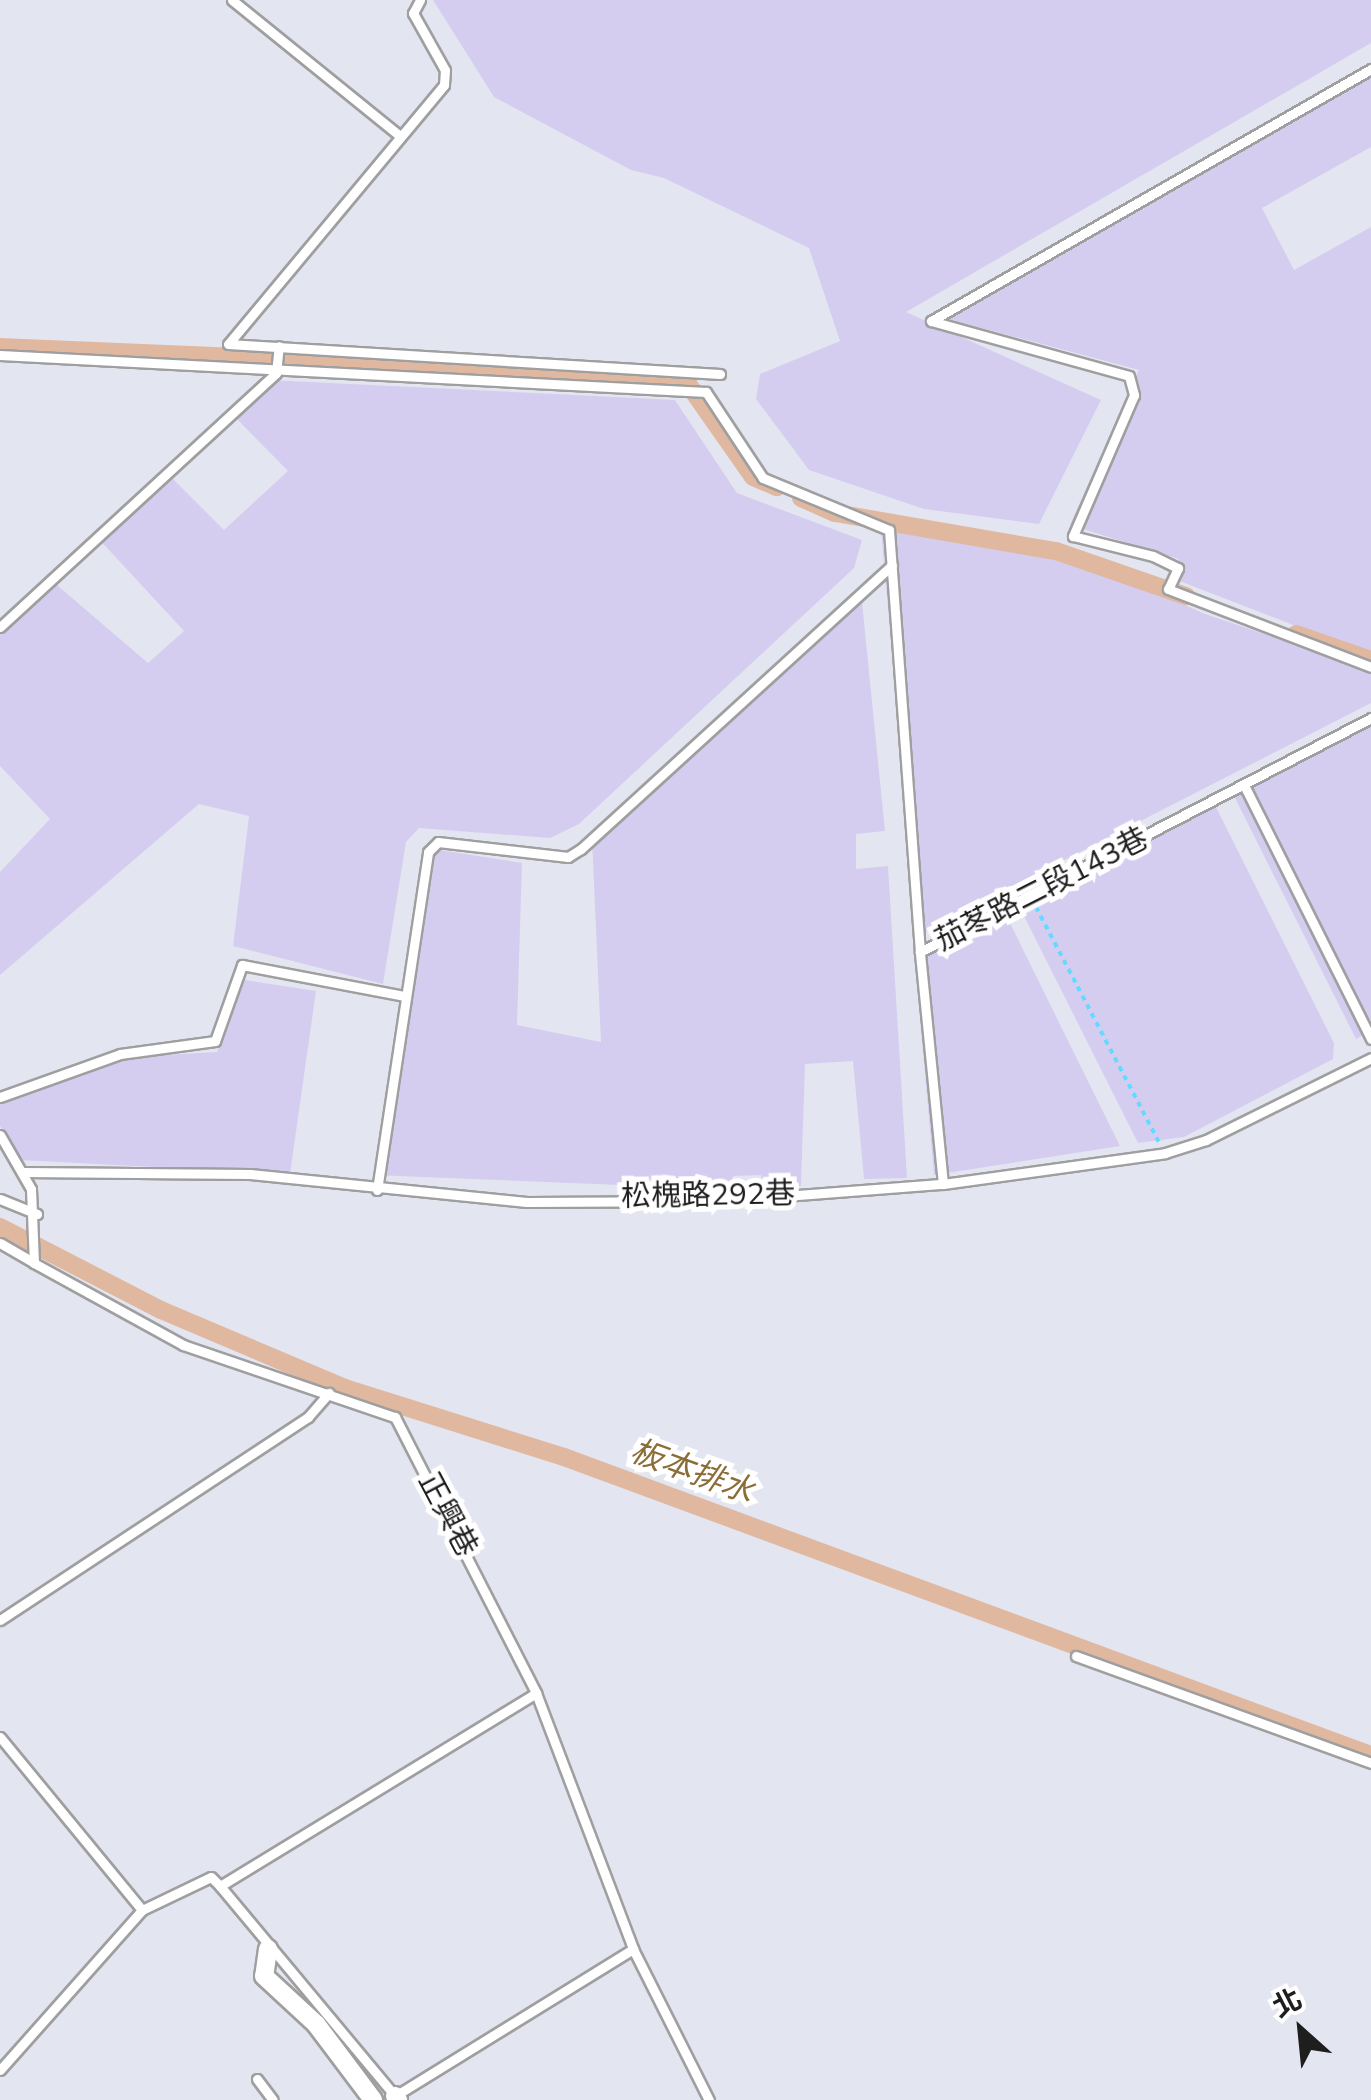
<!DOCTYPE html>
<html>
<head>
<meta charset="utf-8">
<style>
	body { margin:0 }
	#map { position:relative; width:1371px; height:2100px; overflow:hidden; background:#e3e6f0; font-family:"Nunito Sans","Noto Sans TC",sans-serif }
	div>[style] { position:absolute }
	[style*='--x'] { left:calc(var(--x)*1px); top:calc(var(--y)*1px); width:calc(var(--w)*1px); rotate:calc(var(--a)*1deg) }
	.farmland>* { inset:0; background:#d5cdf0 }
	.canal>* { height:18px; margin:-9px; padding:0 9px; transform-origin:9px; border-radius:9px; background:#e0b8a0 }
	.path>* { height:4px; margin-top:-2px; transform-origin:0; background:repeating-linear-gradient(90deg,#65d9ff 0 5px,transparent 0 10px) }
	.roads { filter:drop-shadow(2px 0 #9f9f9f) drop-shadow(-2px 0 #9f9f9f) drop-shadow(0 2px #9f9f9f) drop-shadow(0 -2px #9f9f9f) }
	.lane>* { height:9px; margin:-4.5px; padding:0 4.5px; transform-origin:4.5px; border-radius:4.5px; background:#fff }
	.street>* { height:18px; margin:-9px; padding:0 9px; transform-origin:9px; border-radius:9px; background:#fff }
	span { translate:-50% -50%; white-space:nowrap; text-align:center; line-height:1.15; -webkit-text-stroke:10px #fff; paint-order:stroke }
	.street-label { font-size:30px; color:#1e1e1e }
	.water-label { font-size:32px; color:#8b6d37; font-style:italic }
	.north { position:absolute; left:1251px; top:1980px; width:100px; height:100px; -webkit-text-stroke:8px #fff; paint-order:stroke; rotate:333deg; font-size:28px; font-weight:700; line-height:40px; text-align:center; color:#1e1e1e }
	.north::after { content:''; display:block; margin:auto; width:35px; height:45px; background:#1e1e1e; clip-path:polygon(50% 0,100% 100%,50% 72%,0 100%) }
</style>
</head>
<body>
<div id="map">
	<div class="farmland">
		<i style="clip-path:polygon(433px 0,1371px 0,1371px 43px,906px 312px,1101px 400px,1039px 524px,924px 509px,809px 470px,756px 399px,760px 374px,840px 341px,809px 248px,664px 178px,631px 170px,494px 97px)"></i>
		<i style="clip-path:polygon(1371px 68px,1371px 147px,1262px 208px,1294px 270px,1371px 227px,1371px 655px,1169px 577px,1179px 559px,1070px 525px,1139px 370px,937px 316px)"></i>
		<i style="clip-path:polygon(269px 380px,675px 400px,737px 493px,862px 540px,854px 568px,579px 824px,550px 838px,419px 828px,406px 842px,383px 984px,233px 946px,249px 816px,199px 804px,0 975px,0 872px,50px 819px,0 766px,0 625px,50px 579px,148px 663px,184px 631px,96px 536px,167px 473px,224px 530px,288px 471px,232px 414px)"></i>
		<i style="clip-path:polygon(881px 531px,1065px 546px,1138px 573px,1165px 596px,1205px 614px,1371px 670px,1371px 703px,918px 935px)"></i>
		<i style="clip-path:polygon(861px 592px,885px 831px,856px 834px,856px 869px,888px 866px,907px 1178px,864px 1179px,853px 1061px,805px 1064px,801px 1186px,762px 1189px,761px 1175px,733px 1176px,731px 1191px,677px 1188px,676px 1178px,652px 1178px,645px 1186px,374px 1175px,433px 849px,522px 863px,517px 1025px,601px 1042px,592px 839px)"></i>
		<i style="clip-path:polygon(1371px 722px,1371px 1031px,1356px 1039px,1231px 790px)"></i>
		<i style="clip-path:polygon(1214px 803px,1334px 1043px,1333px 1059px,1184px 1137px,1138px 1143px,1018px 904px)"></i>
		<i style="clip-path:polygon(1005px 913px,1120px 1146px,934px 1175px,915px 962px)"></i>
		<i style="clip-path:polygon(245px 980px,316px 991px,290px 1174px,19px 1160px,0 1126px,0 1098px,113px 1058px,217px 1052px)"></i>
	</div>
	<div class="canal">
		<i style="--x:0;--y:347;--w:456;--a:2.4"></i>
		<i style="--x:456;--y:366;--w:233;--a:4.4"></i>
		<i style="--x:688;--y:384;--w:113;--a:55"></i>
		<i style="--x:753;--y:477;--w:26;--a:23"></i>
		<i style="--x:801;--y:498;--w:37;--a:24"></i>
		<i style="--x:835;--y:513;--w:224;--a:9.8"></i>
		<i style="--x:1056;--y:551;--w:138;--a:19.1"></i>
		<i style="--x:1296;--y:634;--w:79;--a:19.1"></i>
		<i style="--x:0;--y:1227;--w:181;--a:27.3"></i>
		<i style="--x:161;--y:1310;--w:200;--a:23"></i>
		<i style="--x:345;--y:1388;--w:230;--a:17.5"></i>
		<i style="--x:564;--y:1457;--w:860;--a:20.27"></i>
	</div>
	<div class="path">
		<i style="--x:1036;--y:907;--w:265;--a:62.4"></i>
	</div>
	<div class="roads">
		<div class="lane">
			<i style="--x:232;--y:0;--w:215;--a:39"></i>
			<i style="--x:420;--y:0;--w:15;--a:118"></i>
			<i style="--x:413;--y:13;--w:65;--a:60.7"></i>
			<i style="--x:445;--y:70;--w:15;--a:94"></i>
			<i style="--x:444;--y:85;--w:337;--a:129.8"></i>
			<i style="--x:228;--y:344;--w:493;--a:3.5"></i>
			<i style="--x:1371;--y:69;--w:507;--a:150.2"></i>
			<i style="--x:931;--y:321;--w:205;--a:15.5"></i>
			<i style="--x:1129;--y:376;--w:20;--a:75"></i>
			<i style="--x:1134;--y:395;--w:154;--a:113.4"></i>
			<i style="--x:1073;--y:536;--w:82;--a:14"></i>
			<i style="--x:1153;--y:556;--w:28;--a:26"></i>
			<i style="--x:1178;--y:568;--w:23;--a:115"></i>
			<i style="--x:1168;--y:589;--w:217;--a:21"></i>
			<i style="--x:0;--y:355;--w:707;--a:3"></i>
			<i style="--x:706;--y:392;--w:103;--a:56.5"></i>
			<i style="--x:763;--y:478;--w:136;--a:22.4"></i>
			<i style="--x:889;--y:530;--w:423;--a:85.8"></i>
			<i style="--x:0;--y:627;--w:375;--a:-42.6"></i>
			<i style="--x:276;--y:373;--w:27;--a:-84"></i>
			<i style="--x:1244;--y:785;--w:284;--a:63.4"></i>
			<i style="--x:0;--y:1097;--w:127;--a:-19.7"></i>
			<i style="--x:120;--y:1054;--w:96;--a:-7.8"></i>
			<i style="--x:215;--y:1041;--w:81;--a:-70.4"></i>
			<i style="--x:242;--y:965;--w:166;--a:10.8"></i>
			<i style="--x:0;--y:1135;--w:62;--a:60.1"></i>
			<i style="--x:31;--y:1189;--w:74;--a:87.7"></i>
			<i style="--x:34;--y:1263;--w:170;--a:28.8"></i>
			<i style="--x:183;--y:1345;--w:224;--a:18.8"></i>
			<i style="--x:395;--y:1417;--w:310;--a:62.9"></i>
			<i style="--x:536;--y:1693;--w:274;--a:69.2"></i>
			<i style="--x:633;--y:1949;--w:169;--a:63.3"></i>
			<i style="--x:22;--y:1172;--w:228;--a:0.5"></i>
			<i style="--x:250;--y:1174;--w:278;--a:5.8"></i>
			<i style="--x:527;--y:1202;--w:193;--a:-0.3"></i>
			<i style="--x:720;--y:1201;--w:224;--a:-4.4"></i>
			<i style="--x:943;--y:1184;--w:224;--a:-7.9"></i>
			<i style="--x:1165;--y:1153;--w:43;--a:-17.6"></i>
			<i style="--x:1206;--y:1140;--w:184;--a:-26.4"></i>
			<i style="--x:943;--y:1184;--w:233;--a:-95.7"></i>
			<i style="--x:920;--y:952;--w:508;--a:-27.42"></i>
			<i style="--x:377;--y:1190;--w:342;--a:-81.4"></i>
			<i style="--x:428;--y:852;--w:14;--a:-45"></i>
			<i style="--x:438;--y:842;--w:131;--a:6.6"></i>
			<i style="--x:568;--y:857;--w:15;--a:-32"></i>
			<i style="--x:581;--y:849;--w:421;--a:-42.4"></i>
			<i style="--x:0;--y:1199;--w:40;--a:22"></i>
			<i style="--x:0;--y:1243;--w:39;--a:30"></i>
			<i style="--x:0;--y:1620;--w:369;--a:-33.4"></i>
			<i style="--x:308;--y:1417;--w:32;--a:-49"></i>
			<i style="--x:1076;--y:1656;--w:314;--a:19.9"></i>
			<i style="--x:0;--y:1737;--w:224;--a:50.6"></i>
			<i style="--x:142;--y:1910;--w:214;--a:131.6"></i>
			<i style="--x:220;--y:1886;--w:273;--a:50.2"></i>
			<i style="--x:395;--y:2096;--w:280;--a:-31.7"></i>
			<i style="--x:142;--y:1910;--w:76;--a:-25.6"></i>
			<i style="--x:211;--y:1877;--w:13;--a:45"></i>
			<i style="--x:220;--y:1886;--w:370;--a:-31.4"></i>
			<i style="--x:257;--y:2079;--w:26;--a:53"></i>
		</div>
		<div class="street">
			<i style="--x:268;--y:1949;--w:27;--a:98"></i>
			<i style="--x:264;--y:1976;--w:71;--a:42.7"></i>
			<i style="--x:316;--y:2024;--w:95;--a:53.1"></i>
			<i style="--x:395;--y:2096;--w:5;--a:53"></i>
		</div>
	</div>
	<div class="street-label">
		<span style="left:1042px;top:890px;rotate:-27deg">茄苳路二段143巷</span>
		<span style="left:708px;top:1196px;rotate:-1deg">松槐路292巷</span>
		<span style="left:447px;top:1515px;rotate:62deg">正興巷</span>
	</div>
	<div class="water-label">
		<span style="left:692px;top:1472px;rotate:20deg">板本排水</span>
	</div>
	<div class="north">北</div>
</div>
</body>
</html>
